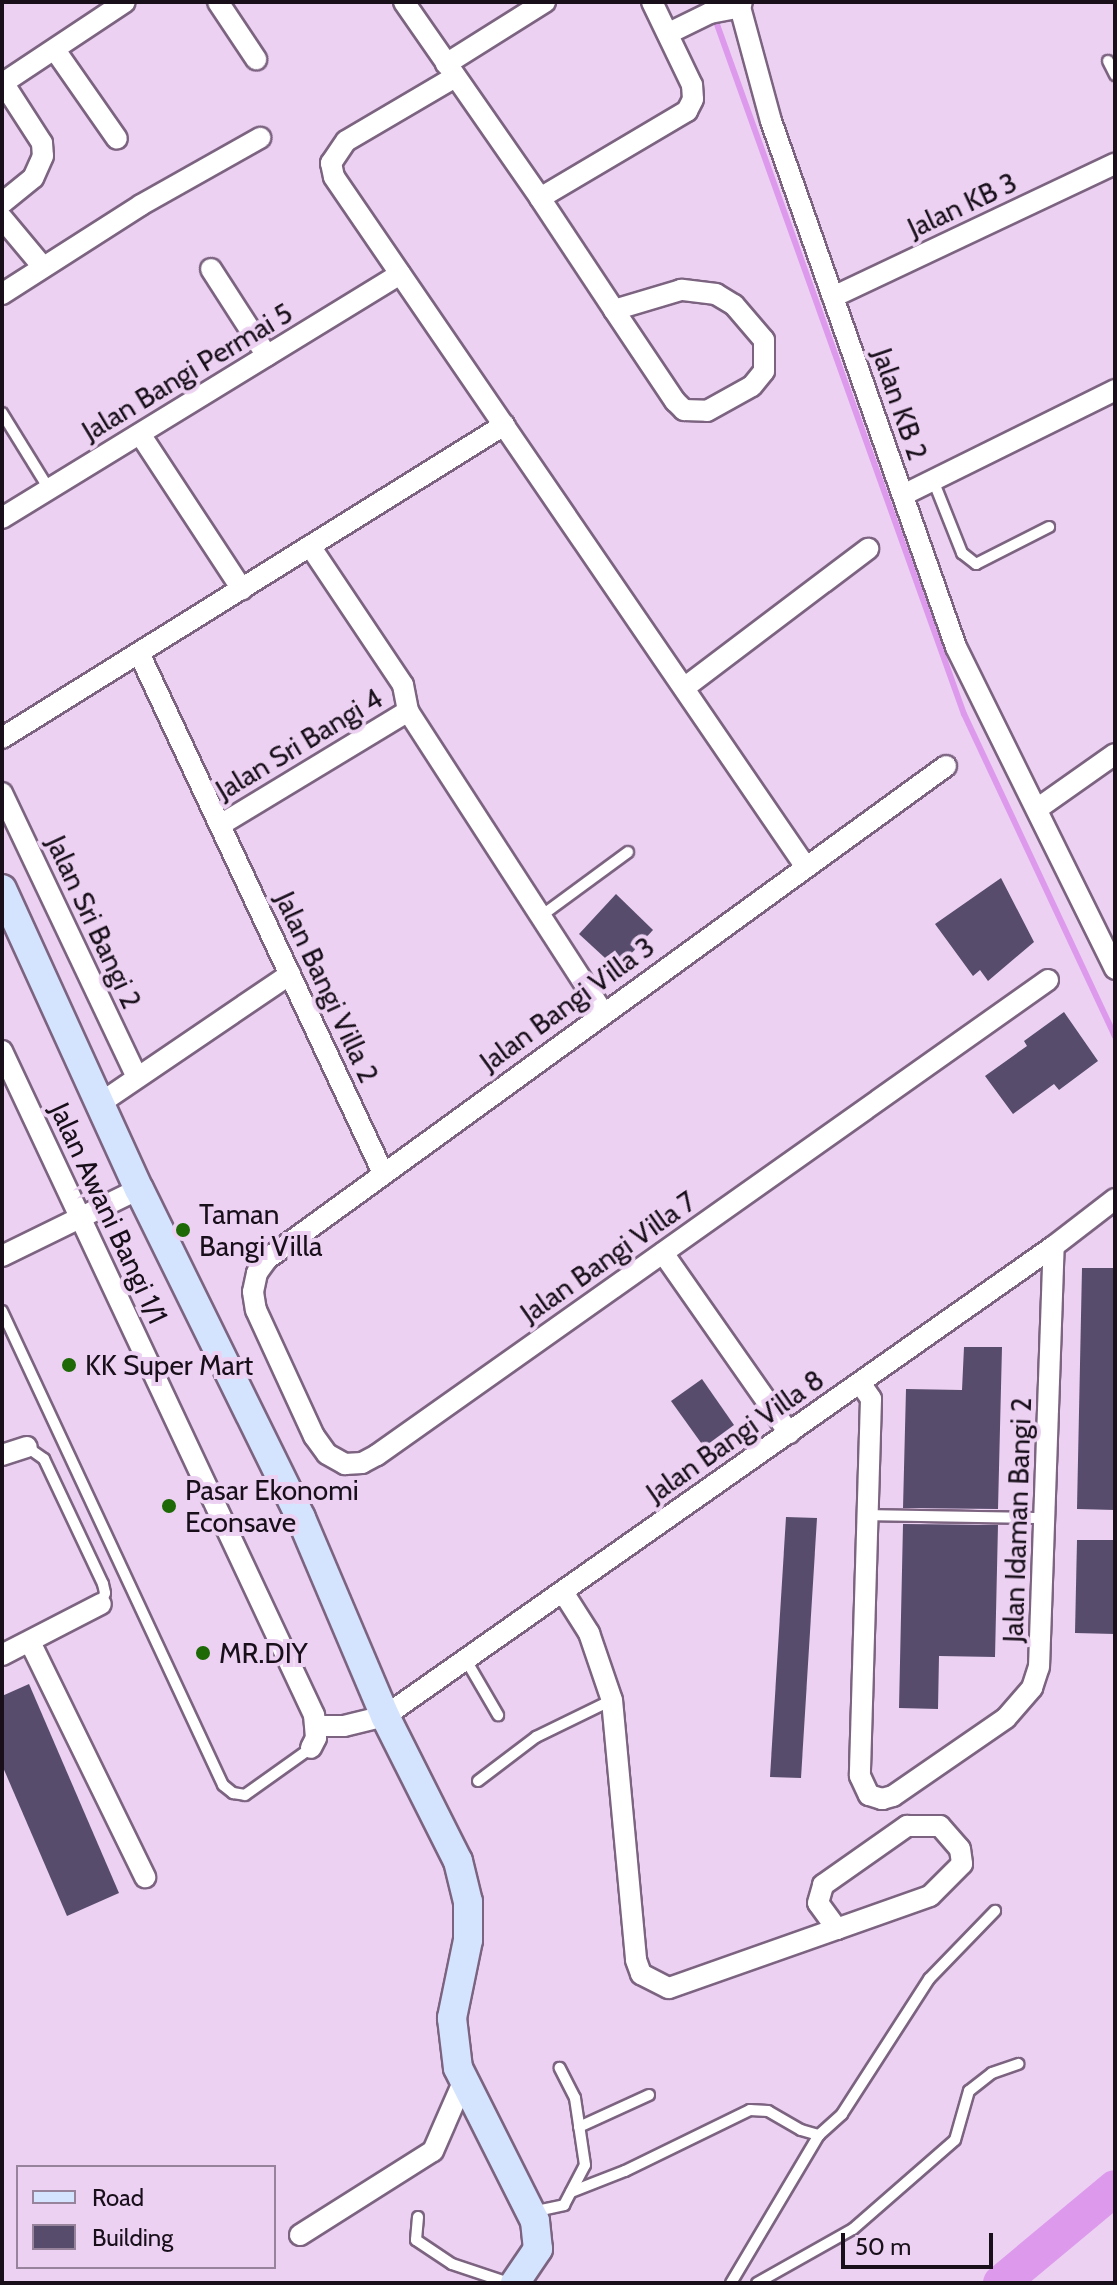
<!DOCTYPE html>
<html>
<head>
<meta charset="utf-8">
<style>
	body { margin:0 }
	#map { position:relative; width:1117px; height:2285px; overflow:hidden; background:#ecd1f2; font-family:Cabin,sans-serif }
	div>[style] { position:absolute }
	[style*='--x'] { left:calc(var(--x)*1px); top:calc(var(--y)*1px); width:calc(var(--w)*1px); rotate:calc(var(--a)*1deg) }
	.stream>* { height:6px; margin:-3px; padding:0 3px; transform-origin:3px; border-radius:3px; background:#dd9aec }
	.river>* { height:36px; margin:-18px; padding:0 18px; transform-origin:18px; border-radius:18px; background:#dd9aec }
	.building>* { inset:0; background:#574c6c }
	.roads { filter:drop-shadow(2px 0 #7c6481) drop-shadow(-2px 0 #7c6481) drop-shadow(0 2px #7c6481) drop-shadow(0 -2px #7c6481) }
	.lane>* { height:10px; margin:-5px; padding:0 5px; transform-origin:5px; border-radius:5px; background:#fff }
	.street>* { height:20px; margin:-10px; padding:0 10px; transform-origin:10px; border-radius:10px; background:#fff }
	.secondary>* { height:28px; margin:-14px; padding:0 14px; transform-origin:14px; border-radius:14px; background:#d5e4fe }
	.dots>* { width:22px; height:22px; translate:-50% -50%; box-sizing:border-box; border:4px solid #ecd1f2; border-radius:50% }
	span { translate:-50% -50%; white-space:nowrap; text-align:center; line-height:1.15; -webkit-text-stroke:8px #ecd1f2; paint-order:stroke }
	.street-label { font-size:28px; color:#180f1a }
	.poi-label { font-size:28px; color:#180f1a }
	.left { translate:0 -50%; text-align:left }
	.frame { position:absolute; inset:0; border:4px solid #180f1a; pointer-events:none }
	.legend { position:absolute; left:16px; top:2165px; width:260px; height:104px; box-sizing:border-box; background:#ecd1f2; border:2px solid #97839c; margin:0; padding:10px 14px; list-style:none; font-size:24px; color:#180f1a }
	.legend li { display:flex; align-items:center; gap:16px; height:40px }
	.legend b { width:40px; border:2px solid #97839c }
	.scale { position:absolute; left:841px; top:2233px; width:152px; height:36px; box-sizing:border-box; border:4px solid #180f1a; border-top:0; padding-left:10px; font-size:24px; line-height:28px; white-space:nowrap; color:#180f1a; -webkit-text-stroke:6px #ecd1f2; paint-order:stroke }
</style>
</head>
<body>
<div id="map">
	<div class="stream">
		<i style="--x:709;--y:2;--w:756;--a:70.3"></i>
		<i style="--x:964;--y:714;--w:356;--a:64.9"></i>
	</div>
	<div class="river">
		<i style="--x:1001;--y:2283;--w:148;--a:-39.8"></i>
	</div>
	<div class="building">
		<i style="clip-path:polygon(1001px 878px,1034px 942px,988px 981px,980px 970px,973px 976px,935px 924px)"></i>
		<i style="clip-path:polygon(616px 894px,653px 930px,617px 969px,579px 934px)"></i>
		<i style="clip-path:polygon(1064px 1012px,1098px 1061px,1059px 1090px,1054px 1084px,1013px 1114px,985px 1076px,1027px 1046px,1024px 1041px)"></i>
		<i style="clip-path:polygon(1082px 1268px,1115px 1268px,1115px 1510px,1077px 1509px)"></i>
		<i style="clip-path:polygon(964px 1347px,1002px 1347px,998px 1509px,903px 1508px,906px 1389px,962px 1390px)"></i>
		<i style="clip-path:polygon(702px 1379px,734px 1425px,704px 1447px,671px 1401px)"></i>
		<i style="clip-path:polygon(786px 1517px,817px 1518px,801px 1778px,770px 1777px)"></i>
		<i style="clip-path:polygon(903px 1524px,998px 1525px,995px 1657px,939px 1656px,938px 1709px,899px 1708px)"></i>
		<i style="clip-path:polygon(1077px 1540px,1115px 1540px,1115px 1634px,1075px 1633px)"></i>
		<i style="clip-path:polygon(29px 1684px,119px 1893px,67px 1916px,2px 1765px,2px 1696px)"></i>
	</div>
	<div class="roads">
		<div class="lane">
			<i style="--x:1108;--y:61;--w:16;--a:63"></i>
			<i style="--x:2;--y:413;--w:89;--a:58.3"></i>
			<i style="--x:933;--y:480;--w:79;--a:68.3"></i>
			<i style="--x:962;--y:553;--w:18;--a:38"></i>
			<i style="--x:976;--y:564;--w:82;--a:-26.9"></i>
			<i style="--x:541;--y:916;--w:108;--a:-36.3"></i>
			<i style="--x:2;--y:1311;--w:523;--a:65"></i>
			<i style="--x:223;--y:1785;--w:13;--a:39"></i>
			<i style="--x:233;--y:1793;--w:12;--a:9"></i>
			<i style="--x:245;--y:1795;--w:81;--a:-35.5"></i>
			<i style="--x:27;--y:1447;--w:21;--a:35"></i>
			<i style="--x:44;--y:1459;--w:138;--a:64.7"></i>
			<i style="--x:103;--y:1584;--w:9;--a:77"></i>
			<i style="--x:105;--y:1593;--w:12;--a:110"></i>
			<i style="--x:868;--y:1515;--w:177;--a:1"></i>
			<i style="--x:466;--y:1660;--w:64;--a:59.8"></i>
			<i style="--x:478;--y:1781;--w:73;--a:-37.2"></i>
			<i style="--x:536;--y:1737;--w:85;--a:-26"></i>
			<i style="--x:579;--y:2127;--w:77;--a:-24.6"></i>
			<i style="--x:571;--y:2192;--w:58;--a:-21.3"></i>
			<i style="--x:625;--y:2171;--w:139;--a:-26"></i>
			<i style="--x:750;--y:2110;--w:18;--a:3"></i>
			<i style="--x:768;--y:2111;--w:38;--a:30"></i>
			<i style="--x:801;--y:2130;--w:19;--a:16"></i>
			<i style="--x:532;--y:2212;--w:33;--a:-12"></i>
			<i style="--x:564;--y:2205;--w:45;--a:-62.3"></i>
			<i style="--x:585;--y:2165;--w:68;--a:-98.5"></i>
			<i style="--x:575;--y:2098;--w:34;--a:-117"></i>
			<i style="--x:418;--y:2217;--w:23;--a:95"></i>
			<i style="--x:416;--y:2240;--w:43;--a:33.7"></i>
			<i style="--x:452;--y:2264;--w:60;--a:18.4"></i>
			<i style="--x:731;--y:2283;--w:172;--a:-59.3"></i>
			<i style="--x:819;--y:2135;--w:31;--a:-42"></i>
			<i style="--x:842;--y:2114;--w:161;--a:-57.2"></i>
			<i style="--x:929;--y:1979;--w:95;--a:-45.9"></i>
			<i style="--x:757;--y:2283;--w:110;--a:-29.4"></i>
			<i style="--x:853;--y:2229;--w:135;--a:-41.1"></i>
			<i style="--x:955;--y:2140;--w:51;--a:-74.1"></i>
			<i style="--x:969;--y:2091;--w:29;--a:-38"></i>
			<i style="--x:992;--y:2073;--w:28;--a:-19"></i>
		</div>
		<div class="street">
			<i style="--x:218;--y:2;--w:69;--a:56.3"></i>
			<i style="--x:404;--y:2;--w:239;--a:55.2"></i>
			<i style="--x:540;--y:198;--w:134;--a:56.5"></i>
			<i style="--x:614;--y:310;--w:110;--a:56.2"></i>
			<i style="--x:675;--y:401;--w:13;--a:45"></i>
			<i style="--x:684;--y:410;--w:23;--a:2"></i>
			<i style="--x:707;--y:411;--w:51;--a:-29.1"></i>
			<i style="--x:752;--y:386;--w:19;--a:-51"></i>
			<i style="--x:764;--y:371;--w:31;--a:-90"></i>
			<i style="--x:764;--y:340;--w:46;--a:-130.6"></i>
			<i style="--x:734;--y:305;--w:21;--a:-149"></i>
			<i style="--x:716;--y:294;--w:35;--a:-173"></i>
			<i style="--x:681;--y:290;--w:70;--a:163.4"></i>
			<i style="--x:740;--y:7;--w:118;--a:74.8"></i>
			<i style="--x:771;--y:121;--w:558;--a:70.62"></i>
			<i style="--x:956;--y:647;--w:359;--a:63.7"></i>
			<i style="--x:669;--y:33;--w:46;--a:-26"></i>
			<i style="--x:710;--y:13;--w:31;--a:-11"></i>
			<i style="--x:740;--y:7;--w:5;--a:-68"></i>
			<i style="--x:55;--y:50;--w:108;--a:55.1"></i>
			<i style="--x:446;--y:64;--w:117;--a:-32.1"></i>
			<i style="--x:455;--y:77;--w:126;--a:149.6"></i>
			<i style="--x:346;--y:141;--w:27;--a:124"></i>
			<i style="--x:331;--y:163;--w:14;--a:78"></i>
			<i style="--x:334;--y:177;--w:836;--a:55.63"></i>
			<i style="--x:2;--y:81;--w:74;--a:57.2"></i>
			<i style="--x:42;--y:143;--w:13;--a:86"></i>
			<i style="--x:43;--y:156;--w:24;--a:114"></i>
			<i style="--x:33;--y:178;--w:40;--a:141"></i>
			<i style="--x:3;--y:83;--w:146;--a:-33.6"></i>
			<i style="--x:540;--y:198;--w:171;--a:-30.6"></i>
			<i style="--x:687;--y:111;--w:13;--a:-63"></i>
			<i style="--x:693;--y:99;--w:14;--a:-94"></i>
			<i style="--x:692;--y:85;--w:92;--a:-115.7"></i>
			<i style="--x:2;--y:218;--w:64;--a:50.1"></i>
			<i style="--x:211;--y:269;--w:103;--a:57.2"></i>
			<i style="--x:2;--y:294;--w:165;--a:-32.6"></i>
			<i style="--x:141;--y:205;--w:137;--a:-29.4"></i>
			<i style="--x:833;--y:297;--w:312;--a:-25.3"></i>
			<i style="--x:140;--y:434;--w:186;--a:56.7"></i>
			<i style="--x:903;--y:495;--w:237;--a:-26.3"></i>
			<i style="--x:2;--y:518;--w:467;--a:-31.5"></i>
			<i style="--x:310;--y:546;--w:167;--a:56.2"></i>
			<i style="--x:403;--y:685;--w:26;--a:79"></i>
			<i style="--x:408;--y:711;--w:359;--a:57.1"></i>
			<i style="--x:139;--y:653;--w:574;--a:64.86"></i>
			<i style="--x:684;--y:688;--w:231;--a:-37.1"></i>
			<i style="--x:2;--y:738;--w:592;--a:-31.94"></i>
			<i style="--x:946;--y:766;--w:839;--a:144.02"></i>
			<i style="--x:267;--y:1259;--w:17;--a:126"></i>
			<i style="--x:257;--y:1273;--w:19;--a:102"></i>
			<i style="--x:253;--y:1292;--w:18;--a:81"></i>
			<i style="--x:256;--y:1310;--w:139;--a:65.3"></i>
			<i style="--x:314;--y:1436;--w:22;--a:54"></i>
			<i style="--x:327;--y:1454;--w:21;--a:29"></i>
			<i style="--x:345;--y:1464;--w:17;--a:-3"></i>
			<i style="--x:362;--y:1463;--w:17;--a:-28"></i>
			<i style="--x:377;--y:1455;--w:822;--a:-35.29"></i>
			<i style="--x:2;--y:793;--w:312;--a:64.6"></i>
			<i style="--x:1037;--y:809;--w:95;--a:-35.2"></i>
			<i style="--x:220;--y:825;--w:220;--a:-31.2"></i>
			<i style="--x:2;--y:1051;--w:734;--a:64.83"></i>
			<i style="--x:314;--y:1715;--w:23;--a:85"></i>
			<i style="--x:316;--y:1738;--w:11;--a:117"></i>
			<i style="--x:99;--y:1104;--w:231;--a:-34.2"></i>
			<i style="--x:663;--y:1253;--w:220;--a:55"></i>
			<i style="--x:2;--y:1256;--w:153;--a:-26.1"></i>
			<i style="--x:860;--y:1383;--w:19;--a:55"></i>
			<i style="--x:871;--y:1399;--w:377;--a:91.7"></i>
			<i style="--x:860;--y:1776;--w:21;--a:65"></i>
			<i style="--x:869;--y:1795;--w:14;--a:17"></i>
			<i style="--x:882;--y:1799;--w:11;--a:-15"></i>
			<i style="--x:893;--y:1796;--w:137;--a:-34.6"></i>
			<i style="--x:1006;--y:1718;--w:40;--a:-49"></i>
			<i style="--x:1032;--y:1688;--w:22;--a:-72"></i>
			<i style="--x:1039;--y:1667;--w:421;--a:-88"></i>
			<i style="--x:2;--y:1455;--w:26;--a:-18"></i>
			<i style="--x:563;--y:1592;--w:49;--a:57.6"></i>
			<i style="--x:589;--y:1633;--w:71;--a:71.1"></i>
			<i style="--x:612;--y:1700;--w:261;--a:84.7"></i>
			<i style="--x:636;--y:1960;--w:15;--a:70"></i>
			<i style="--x:641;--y:1974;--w:31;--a:27"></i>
			<i style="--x:669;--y:1988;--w:178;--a:-19.4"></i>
			<i style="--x:30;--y:1642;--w:262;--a:63.9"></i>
			<i style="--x:2;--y:1655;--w:111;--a:-27.3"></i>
			<i style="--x:317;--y:1726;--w:27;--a:0"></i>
			<i style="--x:344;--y:1726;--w:42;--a:-13.7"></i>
			<i style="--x:385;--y:1716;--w:818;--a:-35.09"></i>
			<i style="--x:1054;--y:1246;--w:77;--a:-37.6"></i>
			<i style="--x:907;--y:1826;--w:33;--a:0"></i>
			<i style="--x:940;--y:1826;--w:30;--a:49"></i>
			<i style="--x:960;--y:1849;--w:15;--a:82"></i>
			<i style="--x:962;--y:1864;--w:45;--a:135"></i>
			<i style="--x:930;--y:1896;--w:99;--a:160.5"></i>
			<i style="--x:837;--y:1929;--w:32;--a:-126"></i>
			<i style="--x:818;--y:1903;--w:19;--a:-74"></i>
			<i style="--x:823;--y:1885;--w:103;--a:-35.1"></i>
			<i style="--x:300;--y:2235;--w:157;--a:-32.3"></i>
			<i style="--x:433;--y:2151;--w:77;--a:-66.4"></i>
		</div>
		<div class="secondary">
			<i style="--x:2;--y:889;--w:330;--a:65.5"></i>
			<i style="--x:139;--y:1189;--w:367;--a:63.8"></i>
			<i style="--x:301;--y:1518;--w:215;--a:67"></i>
			<i style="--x:385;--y:1716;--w:162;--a:63.3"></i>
			<i style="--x:458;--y:1861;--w:42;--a:76.3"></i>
			<i style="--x:468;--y:1902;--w:38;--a:90"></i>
			<i style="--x:468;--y:1940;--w:80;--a:101.6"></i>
			<i style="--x:452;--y:2018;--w:50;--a:83.2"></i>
			<i style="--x:458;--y:2068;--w:171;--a:63.3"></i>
			<i style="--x:535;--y:2221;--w:28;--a:84"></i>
			<i style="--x:538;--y:2249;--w:41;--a:124.1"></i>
		</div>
	</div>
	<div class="dots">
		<i style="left:183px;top:1230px;background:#1c6906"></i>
		<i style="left:69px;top:1365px;background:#1c6906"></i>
		<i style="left:169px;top:1506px;background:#1c6906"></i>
		<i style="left:203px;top:1653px;background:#1c6906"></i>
	</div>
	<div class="street-label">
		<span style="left:962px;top:205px;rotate:-25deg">Jalan KB 3</span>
		<span style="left:187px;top:372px;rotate:-31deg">Jalan Bangi Permai 5</span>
		<span style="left:900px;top:404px;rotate:71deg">Jalan KB 2</span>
		<span style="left:299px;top:744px;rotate:-31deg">Jalan Sri Bangi 4</span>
		<span style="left:94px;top:922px;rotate:65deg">Jalan Sri Bangi 2</span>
		<span style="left:327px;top:987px;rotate:65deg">Jalan Bangi Villa 2</span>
		<span style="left:567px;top:1004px;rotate:-36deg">Jalan Bangi Villa 3</span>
		<span style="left:109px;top:1213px;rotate:65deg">Jalan Awani Bangi 1/1</span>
		<span style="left:608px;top:1257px;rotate:-35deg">Jalan Bangi Villa 7</span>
		<span style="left:735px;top:1436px;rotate:-35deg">Jalan Bangi Villa 8</span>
		<span style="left:1017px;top:1520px;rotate:-88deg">Jalan Idaman Bangi 2</span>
	</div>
	<div class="poi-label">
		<span class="left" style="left:199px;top:1230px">Taman<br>Bangi Villa</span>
		<span class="left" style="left:85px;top:1365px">KK Super Mart</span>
		<span class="left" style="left:185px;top:1506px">Pasar Ekonomi<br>Econsave</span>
		<span class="left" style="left:219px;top:1653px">MR.DIY</span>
	</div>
	<div class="frame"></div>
	<ul class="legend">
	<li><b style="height:10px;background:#d5e4fe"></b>Road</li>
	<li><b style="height:22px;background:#574c6c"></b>Building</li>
	</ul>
	<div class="scale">50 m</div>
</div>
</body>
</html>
